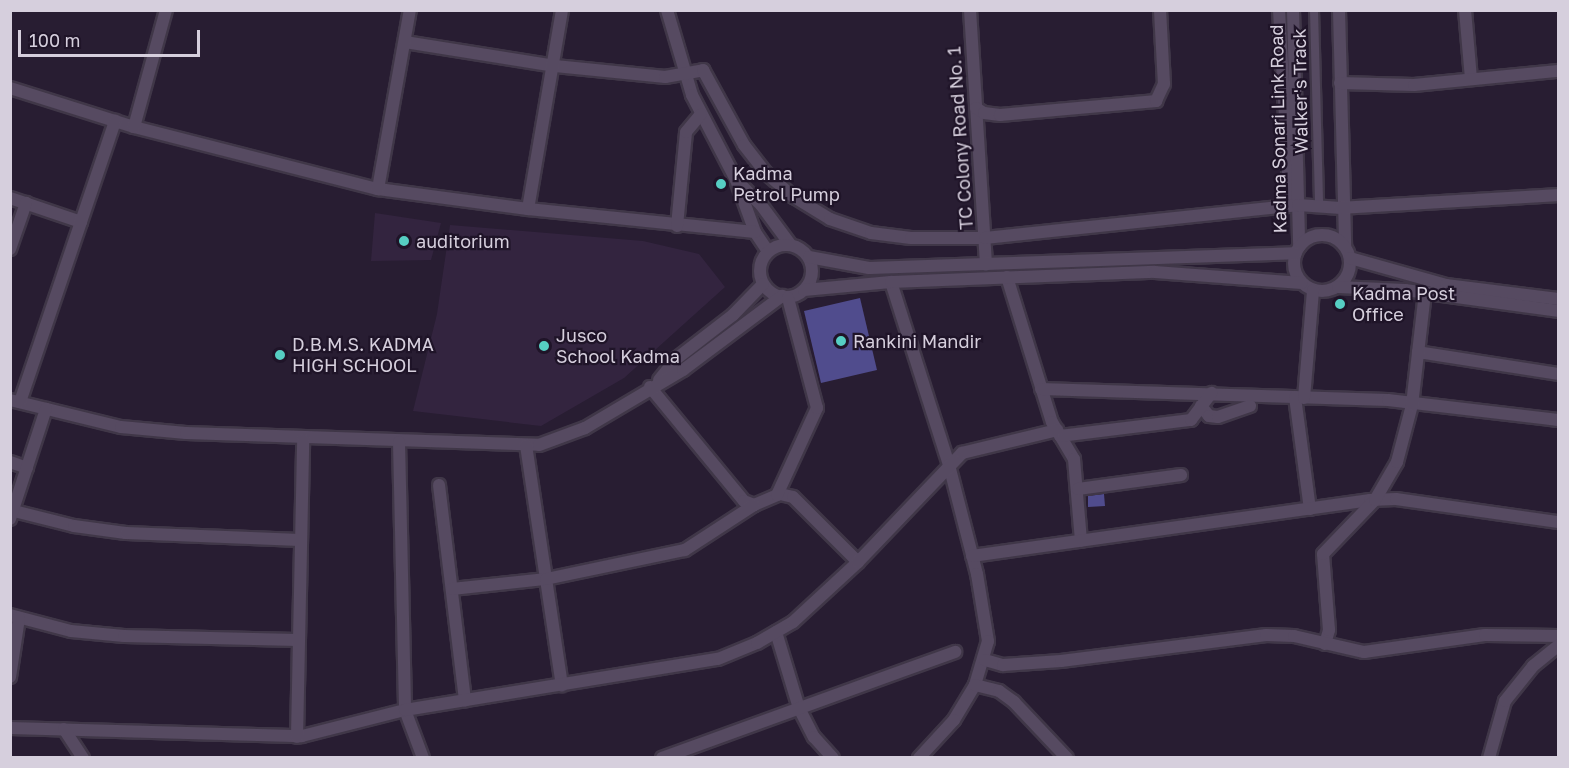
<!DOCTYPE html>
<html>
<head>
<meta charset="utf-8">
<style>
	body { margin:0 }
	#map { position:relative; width:1569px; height:768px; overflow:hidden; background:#281d32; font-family:"Golos Text",sans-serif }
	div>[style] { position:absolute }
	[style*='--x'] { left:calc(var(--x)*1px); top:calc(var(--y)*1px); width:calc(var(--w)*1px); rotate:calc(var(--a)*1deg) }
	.built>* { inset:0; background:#33243f }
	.building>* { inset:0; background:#504c8d }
	.roads { filter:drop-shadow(2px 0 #403748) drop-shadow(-2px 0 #403748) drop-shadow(0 2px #403748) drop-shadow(0 -2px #403748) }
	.pedestrian>* { height:8px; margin:-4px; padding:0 4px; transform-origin:4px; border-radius:4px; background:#564a61 }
	.minor>* { height:12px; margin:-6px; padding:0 6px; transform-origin:6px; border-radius:6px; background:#564a61 }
	.minor>.ring { margin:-6px; padding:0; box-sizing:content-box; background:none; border:12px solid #564a61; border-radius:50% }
	.dots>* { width:16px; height:16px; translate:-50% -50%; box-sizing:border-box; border:3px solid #1f1428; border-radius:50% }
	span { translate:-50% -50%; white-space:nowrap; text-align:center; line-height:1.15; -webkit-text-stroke:4.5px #1f1428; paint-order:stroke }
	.street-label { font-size:18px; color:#d6cfdd }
	.poi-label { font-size:18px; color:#d6cfdd }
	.left { translate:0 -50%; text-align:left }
	.frame { position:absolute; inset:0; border:12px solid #d6cfdd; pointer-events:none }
	.scale { position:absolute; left:18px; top:30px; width:182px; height:27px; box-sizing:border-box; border:3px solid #d6cfdd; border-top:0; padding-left:8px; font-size:18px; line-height:21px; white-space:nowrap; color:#d6cfdd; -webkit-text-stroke:4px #1f1428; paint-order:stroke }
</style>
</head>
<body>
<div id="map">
	<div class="built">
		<i style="clip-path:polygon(375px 213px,441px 223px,431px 260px,371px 261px)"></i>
		<i style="clip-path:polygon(450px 225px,643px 241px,699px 254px,725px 287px,624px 378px,541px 426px,413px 411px,437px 314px)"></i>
	</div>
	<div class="building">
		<i style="clip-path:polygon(860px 298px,877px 370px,821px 383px,804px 311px)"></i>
		<i style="clip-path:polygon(1104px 494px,1105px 506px,1088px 507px,1088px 496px)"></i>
	</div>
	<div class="roads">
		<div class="pedestrian">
			<i style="--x:1314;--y:10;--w:197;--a:88.5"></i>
		</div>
		<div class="minor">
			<i style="--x:667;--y:10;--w:89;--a:73.6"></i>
			<i style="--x:692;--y:95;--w:96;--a:62.6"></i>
			<i style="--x:736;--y:180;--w:55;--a:69.9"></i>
			<i style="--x:755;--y:232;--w:23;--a:56"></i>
			<i style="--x:970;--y:10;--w:255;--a:86.4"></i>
			<i style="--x:1279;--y:10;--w:196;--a:86.8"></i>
			<i style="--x:1293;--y:10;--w:237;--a:88.5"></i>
			<i style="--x:1339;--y:10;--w:236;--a:88.5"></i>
			<i style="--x:1465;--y:10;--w:69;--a:85"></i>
			<i style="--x:405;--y:42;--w:152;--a:9.1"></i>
			<i style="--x:555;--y:66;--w:111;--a:5.7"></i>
			<i style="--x:665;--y:77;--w:39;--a:-10"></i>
			<i style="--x:703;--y:70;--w:85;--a:61.3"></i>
			<i style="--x:744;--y:145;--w:36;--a:52"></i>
			<i style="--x:766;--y:173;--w:37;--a:41"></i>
			<i style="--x:794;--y:197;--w:42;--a:31.4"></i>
			<i style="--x:830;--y:219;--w:43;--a:18.9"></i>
			<i style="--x:871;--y:233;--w:40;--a:7.1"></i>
			<i style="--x:911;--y:238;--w:74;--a:0"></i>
			<i style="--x:985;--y:238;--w:315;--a:-6"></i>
			<i style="--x:1298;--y:205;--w:43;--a:4"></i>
			<i style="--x:1341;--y:208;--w:217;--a:-3.4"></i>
			<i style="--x:1340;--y:83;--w:74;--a:1.5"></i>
			<i style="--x:1414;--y:85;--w:145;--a:-5.6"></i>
			<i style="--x:10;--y:88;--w:130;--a:17.5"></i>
			<i style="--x:134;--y:127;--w:252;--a:14.3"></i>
			<i style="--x:378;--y:189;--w:151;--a:7.6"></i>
			<i style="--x:528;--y:209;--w:228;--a:5.8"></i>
			<i style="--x:976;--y:108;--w:9;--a:32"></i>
			<i style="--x:984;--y:113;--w:16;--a:7"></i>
			<i style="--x:1000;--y:115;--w:157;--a:-5.1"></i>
			<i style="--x:1156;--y:101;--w:19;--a:-65"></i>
			<i style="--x:1164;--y:84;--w:74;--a:-93.1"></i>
			<i style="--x:134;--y:127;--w:121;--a:-74.7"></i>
			<i style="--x:737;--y:181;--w:34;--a:45"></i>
			<i style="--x:761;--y:205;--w:49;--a:53.4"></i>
			<i style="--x:378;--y:189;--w:182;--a:-79.9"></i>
			<i style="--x:10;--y:198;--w:75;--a:18.7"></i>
			<i style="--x:528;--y:209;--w:202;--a:-80.3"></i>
			<i style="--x:677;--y:226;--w:94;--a:-84.5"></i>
			<i style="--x:686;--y:132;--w:23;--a:-50"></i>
			<i class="ring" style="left:1294px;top:235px;width:44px;height:44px"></i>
			<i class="ring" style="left:760px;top:245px;width:40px;height:40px"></i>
			<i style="--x:10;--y:249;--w:49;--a:-70.8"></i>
			<i style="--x:809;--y:257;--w:61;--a:10.4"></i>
			<i style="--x:869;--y:268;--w:427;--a:-2"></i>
			<i style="--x:1350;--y:258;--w:100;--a:15.7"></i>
			<i style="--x:1446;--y:285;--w:113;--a:7.1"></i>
			<i style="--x:1007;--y:277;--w:152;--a:72.8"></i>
			<i style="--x:1052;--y:422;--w:43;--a:59.3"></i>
			<i style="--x:1074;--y:459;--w:82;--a:85.1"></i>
			<i style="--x:891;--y:282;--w:192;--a:72.4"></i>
			<i style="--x:949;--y:465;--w:113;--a:75.6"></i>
			<i style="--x:977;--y:574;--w:68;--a:80.7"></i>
			<i style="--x:988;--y:641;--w:46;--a:106.5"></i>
			<i style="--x:975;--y:685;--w:41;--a:121"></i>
			<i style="--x:954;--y:720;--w:52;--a:132.6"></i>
			<i style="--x:1338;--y:287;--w:67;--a:2.6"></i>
			<i style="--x:1405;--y:290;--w:154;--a:7.8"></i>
			<i style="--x:804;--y:290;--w:87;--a:-5.3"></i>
			<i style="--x:891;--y:282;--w:264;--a:-2.2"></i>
			<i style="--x:1155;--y:272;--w:147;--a:4.3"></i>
			<i style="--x:1418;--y:352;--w:142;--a:8.9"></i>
			<i style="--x:659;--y:380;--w:27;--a:-51"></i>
			<i style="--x:676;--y:359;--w:72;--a:-37.7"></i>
			<i style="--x:733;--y:315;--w:43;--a:-45.9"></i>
			<i style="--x:650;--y:387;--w:148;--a:50.5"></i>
			<i style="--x:744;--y:501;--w:11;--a:22"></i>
			<i style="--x:754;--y:505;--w:28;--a:-23"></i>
			<i style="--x:780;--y:494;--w:13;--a:13"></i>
			<i style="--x:793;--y:497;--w:92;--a:45"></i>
			<i style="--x:1041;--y:389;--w:347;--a:1.8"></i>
			<i style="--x:1388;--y:400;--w:171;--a:6.7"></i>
			<i style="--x:1295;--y:397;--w:113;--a:82.4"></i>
			<i style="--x:1304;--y:398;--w:108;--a:-85.2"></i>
			<i style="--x:10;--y:400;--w:114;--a:13.7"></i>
			<i style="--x:121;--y:427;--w:65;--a:5.3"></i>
			<i style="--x:186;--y:433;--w:353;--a:1.9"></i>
			<i style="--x:539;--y:445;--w:49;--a:-20.3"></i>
			<i style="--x:585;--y:428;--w:114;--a:-30.6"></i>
			<i style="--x:683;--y:370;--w:124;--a:-36.8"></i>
			<i style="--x:20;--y:402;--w:297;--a:-71.3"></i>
			<i style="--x:1201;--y:406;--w:13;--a:51"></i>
			<i style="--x:1209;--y:416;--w:9;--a:6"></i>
			<i style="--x:1218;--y:417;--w:34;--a:-19"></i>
			<i style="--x:1060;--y:436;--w:132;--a:-7"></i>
			<i style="--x:1191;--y:420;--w:34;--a:-53"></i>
			<i style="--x:399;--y:442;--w:268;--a:88.7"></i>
			<i style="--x:405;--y:710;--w:51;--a:69.4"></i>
			<i style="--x:526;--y:445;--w:243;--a:81.5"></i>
			<i style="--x:10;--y:462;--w:18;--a:19"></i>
			<i style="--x:439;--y:485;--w:217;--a:83.1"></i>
			<i style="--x:1078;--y:489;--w:104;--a:-7.7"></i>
			<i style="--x:777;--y:495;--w:96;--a:-65.3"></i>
			<i style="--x:817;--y:408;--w:114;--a:-104.8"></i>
			<i style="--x:10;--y:510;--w:66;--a:14"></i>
			<i style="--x:74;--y:526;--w:52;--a:7.7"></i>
			<i style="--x:126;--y:533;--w:174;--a:2.3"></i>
			<i style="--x:10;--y:519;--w:116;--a:-71.9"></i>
			<i style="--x:972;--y:556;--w:402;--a:-8"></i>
			<i style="--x:1370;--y:500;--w:26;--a:-2"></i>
			<i style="--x:1396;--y:499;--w:164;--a:8.1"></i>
			<i style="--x:452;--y:589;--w:95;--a:-6.1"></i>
			<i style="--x:546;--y:579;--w:142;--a:-11.8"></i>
			<i style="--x:685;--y:550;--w:82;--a:-33.1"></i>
			<i style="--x:10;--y:615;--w:63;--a:14.7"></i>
			<i style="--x:71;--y:631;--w:53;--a:5.4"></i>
			<i style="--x:124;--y:636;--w:173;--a:1.3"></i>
			<i style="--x:776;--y:632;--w:79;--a:73.2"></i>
			<i style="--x:799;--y:708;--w:33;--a:63"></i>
			<i style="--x:814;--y:737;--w:28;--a:48"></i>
			<i style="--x:1325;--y:644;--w:15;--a:-74"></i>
			<i style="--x:1329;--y:630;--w:76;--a:-94.5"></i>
			<i style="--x:1323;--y:554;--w:75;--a:-46.1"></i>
			<i style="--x:1375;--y:500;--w:44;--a:-59.9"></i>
			<i style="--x:1397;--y:462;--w:59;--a:-75.3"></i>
			<i style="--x:1412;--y:405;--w:114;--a:-83.4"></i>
			<i style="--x:985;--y:660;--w:19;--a:16"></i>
			<i style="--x:1003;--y:665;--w:58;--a:-3.9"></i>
			<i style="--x:1061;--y:661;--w:207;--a:-7.2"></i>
			<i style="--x:1266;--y:635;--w:28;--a:2"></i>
			<i style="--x:1294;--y:636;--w:72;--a:12.9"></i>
			<i style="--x:1364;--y:652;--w:122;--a:-8"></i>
			<i style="--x:1485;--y:635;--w:73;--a:0.8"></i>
			<i style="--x:10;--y:677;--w:60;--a:-81.3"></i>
			<i style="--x:975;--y:685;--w:25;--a:14"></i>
			<i style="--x:999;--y:691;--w:19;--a:36"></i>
			<i style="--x:1014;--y:702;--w:77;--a:46.6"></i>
			<i style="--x:10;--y:728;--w:292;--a:1.6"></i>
			<i style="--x:302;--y:736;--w:106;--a:-14.2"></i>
			<i style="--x:405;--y:710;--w:317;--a:-9.3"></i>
			<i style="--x:718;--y:659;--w:42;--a:-22.3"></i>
			<i style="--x:757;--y:643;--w:42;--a:-30.3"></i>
			<i style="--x:793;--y:622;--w:88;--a:-42.7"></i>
			<i style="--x:858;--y:562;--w:151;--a:-46.3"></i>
			<i style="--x:962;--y:453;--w:98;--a:-13.6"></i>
			<i style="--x:64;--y:729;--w:35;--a:57"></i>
			<i style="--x:297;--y:737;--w:297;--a:-88.8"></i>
			<i style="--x:662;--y:758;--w:312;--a:-19.9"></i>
			<i style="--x:1489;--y:758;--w:59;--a:-74.3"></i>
			<i style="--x:1505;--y:701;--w:45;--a:-51.3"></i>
			<i style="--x:1533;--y:666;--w:32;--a:-39"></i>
		</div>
	</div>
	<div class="dots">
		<i style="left:721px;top:184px;background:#56cec3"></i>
		<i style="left:404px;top:241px;background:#56cec3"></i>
		<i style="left:1340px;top:304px;background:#56cec3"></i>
		<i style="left:841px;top:341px;background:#56cec3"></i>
		<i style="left:544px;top:346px;background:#56cec3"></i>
		<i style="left:280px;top:355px;background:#56cec3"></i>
	</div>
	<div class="street-label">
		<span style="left:1300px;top:91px;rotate:-91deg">Walker's Track</span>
		<span style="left:1278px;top:129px;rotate:-91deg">Kadma Sonari Link Road</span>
		<span style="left:960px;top:138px;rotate:-94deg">TC Colony Road No. 1</span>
	</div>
	<div class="poi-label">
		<span class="left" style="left:733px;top:184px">Kadma<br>Petrol Pump</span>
		<span class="left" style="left:416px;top:241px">auditorium</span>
		<span class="left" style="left:1352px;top:304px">Kadma Post<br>Office</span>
		<span class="left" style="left:556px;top:346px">Jusco<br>School Kadma</span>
		<span class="left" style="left:853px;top:341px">Rankini Mandir</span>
		<span class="left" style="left:292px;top:355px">D.B.M.S. KADMA<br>HIGH SCHOOL</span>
	</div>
	<div class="frame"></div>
	<div class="scale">100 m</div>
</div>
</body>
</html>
